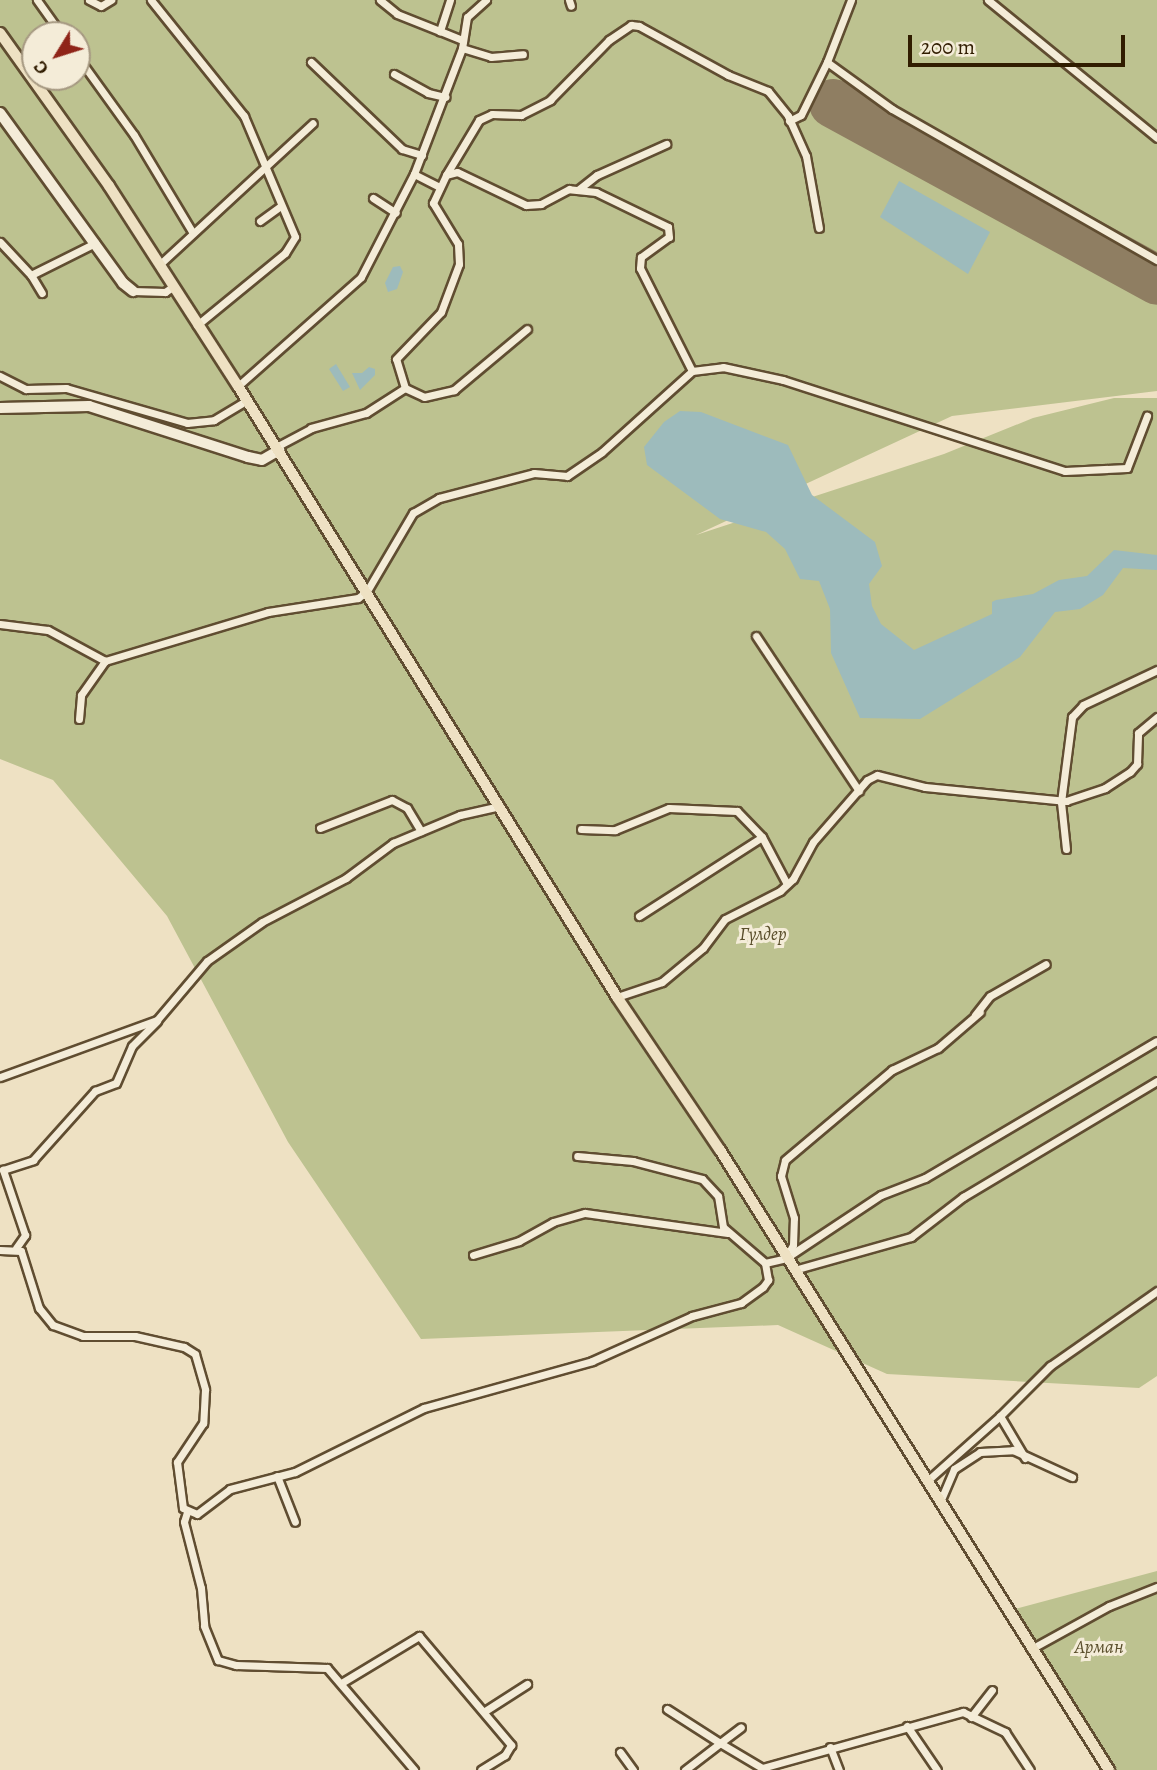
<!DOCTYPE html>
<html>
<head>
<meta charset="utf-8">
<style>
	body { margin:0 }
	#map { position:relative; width:1157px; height:1770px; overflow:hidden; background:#eee1c3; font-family:Alegreya,serif }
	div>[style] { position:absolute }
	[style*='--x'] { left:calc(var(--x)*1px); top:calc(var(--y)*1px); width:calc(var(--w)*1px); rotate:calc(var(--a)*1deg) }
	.green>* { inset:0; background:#bdc290 }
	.water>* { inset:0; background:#9dbbbc }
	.runway>* { height:49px; margin:-24.5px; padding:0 24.5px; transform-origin:24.5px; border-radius:24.5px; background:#8f7e62 }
	.roads { filter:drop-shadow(2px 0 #604d31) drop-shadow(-2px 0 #604d31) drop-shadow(0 2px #604d31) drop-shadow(0 -2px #604d31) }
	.street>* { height:7px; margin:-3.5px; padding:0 3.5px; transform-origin:3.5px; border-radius:3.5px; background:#f4ecd8 }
	.secondary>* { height:10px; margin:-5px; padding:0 5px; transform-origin:5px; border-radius:5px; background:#f4ecd8 }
	.primary>* { height:10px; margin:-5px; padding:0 5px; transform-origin:5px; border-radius:5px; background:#eee1c3 }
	span { translate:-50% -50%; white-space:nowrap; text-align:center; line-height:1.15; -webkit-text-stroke:6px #f4ecd8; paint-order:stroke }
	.park-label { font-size:19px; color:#5a4e2b; font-style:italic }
	.north { position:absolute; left:21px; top:21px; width:70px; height:70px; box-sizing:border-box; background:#f4ecd8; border:2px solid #a69982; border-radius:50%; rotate:232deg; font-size:19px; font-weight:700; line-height:28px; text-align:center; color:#301c00 }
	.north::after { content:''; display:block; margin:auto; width:24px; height:32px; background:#8f2418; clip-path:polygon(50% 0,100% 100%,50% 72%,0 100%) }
	.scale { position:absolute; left:908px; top:35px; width:217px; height:32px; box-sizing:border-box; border:4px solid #301c00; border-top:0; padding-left:9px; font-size:21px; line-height:24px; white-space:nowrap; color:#301c00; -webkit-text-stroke:5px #f4ecd8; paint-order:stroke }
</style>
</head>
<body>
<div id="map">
	<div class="green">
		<i style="clip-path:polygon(evenodd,0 0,1157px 0,1157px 391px,952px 416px,696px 535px,944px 454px,1033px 418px,1114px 398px,1157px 398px,1157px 1376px,1139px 1388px,887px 1374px,778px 1325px,421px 1339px,288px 1142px,167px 916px,53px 780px,0 759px,0 0,35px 35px,77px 35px,77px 77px,35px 77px,35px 35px)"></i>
		<i style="clip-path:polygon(1157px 1571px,1157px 1770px,1109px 1770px,1008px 1611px)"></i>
	</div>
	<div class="water">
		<i style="clip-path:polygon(899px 181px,990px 232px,968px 274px,880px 217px)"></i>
		<i style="clip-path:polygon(1034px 227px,1058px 243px,1057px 251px,1030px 235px)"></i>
		<i style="clip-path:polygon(400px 266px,403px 272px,397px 289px,388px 292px,385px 283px,393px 267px)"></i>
		<i style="clip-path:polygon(336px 364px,350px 387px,343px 391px,329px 369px)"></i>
		<i style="clip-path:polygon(369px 367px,375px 369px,375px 375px,360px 390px,352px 373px,362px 373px)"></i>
		<i style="clip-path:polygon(680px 411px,701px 412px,788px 445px,812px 495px,875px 542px,882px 566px,869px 584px,872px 606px,881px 624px,914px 650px,992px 614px,992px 602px,996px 600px,1033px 594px,1059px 580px,1087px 576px,1114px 550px,1157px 555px,1157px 570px,1123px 568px,1103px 595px,1080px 609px,1055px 612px,1020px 657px,920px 719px,860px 718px,831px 653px,830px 609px,819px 581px,800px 579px,785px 549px,766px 532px,720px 519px,647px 465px,644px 447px,664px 422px)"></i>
	</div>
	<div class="runway">
		<i style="--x:833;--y:103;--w:369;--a:28.6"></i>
	</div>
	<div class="roads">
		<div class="street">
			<i style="--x:37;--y:0;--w:43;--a:54.5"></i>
			<i style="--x:89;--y:0;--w:13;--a:27"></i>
			<i style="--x:101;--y:6;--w:12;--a:-31"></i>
			<i style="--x:151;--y:0;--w:149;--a:51.3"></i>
			<i style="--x:244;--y:116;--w:131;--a:67.1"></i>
			<i style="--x:295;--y:237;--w:19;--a:122"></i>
			<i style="--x:285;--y:253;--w:114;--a:140.7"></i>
			<i style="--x:380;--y:0;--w:22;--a:39"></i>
			<i style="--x:397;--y:14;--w:46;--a:21.6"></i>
			<i style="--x:450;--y:0;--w:33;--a:108"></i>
			<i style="--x:440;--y:31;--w:24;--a:22"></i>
			<i style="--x:486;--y:0;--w:25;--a:138"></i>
			<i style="--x:467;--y:17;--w:31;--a:99"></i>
			<i style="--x:462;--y:48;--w:30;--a:17"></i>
			<i style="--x:491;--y:57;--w:32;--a:-5"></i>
			<i style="--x:569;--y:0;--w:6;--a:72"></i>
			<i style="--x:851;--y:0;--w:66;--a:111.2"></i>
			<i style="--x:827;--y:62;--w:80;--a:35.9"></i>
			<i style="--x:892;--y:109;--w:305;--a:29.7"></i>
			<i style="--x:988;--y:0;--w:218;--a:39.2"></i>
			<i style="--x:77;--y:56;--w:97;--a:54.2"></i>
			<i style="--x:134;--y:135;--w:114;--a:59"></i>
			<i style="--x:311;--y:62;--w:126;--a:43.7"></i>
			<i style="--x:402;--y:149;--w:21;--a:17"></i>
			<i style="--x:394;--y:74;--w:39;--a:29"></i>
			<i style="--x:428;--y:93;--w:18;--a:13"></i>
			<i style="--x:789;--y:121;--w:13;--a:-27"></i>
			<i style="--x:801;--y:115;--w:59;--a:-63.9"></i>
			<i style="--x:414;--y:174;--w:29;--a:27"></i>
			<i style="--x:579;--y:189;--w:23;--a:-38"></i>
			<i style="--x:597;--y:175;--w:76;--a:-24.2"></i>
			<i style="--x:373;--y:198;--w:27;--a:33"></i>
			<i style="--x:260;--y:221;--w:26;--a:-36"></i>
			<i style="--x:0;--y:242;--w:45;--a:46.8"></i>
			<i style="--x:31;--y:275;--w:72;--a:-26.6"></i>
			<i style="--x:159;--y:265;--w:209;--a:-42.7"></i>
			<i style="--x:31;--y:275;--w:21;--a:59"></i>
			<i style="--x:133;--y:291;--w:32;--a:2"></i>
			<i style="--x:165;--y:292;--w:11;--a:-34"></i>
			<i style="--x:692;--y:371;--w:115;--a:-116.8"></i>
			<i style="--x:640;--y:268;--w:11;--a:-85"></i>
			<i style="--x:641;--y:257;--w:34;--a:-36"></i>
			<i style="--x:669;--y:237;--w:10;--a:-96"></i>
			<i style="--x:668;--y:227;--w:80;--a:-154.1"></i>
			<i style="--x:596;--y:192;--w:27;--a:-174"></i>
			<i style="--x:569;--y:189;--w:32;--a:152"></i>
			<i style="--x:541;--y:204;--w:15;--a:176"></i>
			<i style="--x:526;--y:205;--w:76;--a:-154.4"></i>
			<i style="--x:457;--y:172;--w:11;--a:165"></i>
			<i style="--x:446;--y:175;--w:64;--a:-59"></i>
			<i style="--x:479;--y:120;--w:14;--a:-25"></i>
			<i style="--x:492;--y:114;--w:29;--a:2"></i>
			<i style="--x:521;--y:115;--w:33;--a:-27"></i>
			<i style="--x:550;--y:100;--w:84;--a:-45.5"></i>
			<i style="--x:609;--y:40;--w:27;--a:-34"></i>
			<i style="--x:631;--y:25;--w:8;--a:7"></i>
			<i style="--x:639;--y:26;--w:102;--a:28.8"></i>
			<i style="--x:728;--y:75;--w:43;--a:21.8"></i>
			<i style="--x:768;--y:91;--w:32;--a:51"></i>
			<i style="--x:788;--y:116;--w:44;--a:65.8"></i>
			<i style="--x:806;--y:156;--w:73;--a:79.8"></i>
			<i style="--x:0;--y:376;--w:29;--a:27"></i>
			<i style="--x:26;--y:389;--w:40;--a:-1.4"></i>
			<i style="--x:66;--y:388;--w:126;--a:16.1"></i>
			<i style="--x:187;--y:423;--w:27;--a:-6"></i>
			<i style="--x:214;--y:420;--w:39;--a:-31"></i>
			<i style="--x:238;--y:386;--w:164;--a:-41.5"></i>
			<i style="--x:361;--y:277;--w:116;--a:-62.8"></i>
			<i style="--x:414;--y:174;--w:135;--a:-69.1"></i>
			<i style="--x:405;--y:388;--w:30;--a:-107"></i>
			<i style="--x:396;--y:359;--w:65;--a:-46.2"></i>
			<i style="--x:441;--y:312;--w:51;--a:-69.4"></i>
			<i style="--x:459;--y:264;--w:20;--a:-93"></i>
			<i style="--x:458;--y:244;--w:48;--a:-121.4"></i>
			<i style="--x:433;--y:203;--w:31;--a:-65"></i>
			<i style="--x:276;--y:447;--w:40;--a:-28"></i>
			<i style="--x:311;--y:428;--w:57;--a:-15.3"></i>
			<i style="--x:366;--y:413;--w:46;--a:-32.7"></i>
			<i style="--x:405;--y:388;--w:21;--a:25"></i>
			<i style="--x:424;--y:397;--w:31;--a:-13"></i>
			<i style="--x:454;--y:390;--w:95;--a:-39.9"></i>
			<i style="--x:0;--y:624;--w:48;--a:7.1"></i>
			<i style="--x:48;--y:630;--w:65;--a:28.5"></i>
			<i style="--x:756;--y:636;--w:186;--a:56.4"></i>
			<i style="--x:79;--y:719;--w:24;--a:-85"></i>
			<i style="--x:81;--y:695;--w:42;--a:-54.8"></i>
			<i style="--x:105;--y:661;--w:170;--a:-16.7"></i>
			<i style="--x:268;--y:612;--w:91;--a:-8.8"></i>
			<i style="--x:358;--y:598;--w:11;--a:-38"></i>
			<i style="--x:367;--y:591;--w:91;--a:-59.5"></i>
			<i style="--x:413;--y:513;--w:30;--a:-30"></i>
			<i style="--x:439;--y:498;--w:98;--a:-14.7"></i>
			<i style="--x:534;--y:473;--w:33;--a:5"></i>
			<i style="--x:567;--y:476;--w:42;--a:-34.4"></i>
			<i style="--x:602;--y:452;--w:121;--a:-42"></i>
			<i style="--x:692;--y:371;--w:31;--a:-7"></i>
			<i style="--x:723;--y:367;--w:61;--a:12.2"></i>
			<i style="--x:783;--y:380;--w:296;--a:17.9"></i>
			<i style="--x:1065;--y:471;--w:62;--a:-2.8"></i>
			<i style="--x:1127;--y:468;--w:56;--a:-69"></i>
			<i style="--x:320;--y:828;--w:77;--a:-21.3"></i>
			<i style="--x:392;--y:800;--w:17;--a:28"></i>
			<i style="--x:407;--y:808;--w:27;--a:59"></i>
			<i style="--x:581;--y:829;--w:34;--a:2"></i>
			<i style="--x:615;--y:830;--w:58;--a:-22.2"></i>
			<i style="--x:669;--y:808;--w:68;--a:2.5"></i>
			<i style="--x:737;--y:811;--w:36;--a:46"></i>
			<i style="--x:762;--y:837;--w:53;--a:62"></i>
			<i style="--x:1066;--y:849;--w:47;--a:-96.1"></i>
			<i style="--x:1061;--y:802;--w:86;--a:-82.6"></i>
			<i style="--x:1072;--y:717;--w:16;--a:-47"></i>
			<i style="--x:1083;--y:705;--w:82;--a:-25.3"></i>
			<i style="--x:639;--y:916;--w:146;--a:-32.7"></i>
			<i style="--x:617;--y:997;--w:47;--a:-18.4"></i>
			<i style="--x:662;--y:982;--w:53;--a:-39.7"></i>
			<i style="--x:703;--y:948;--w:36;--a:-53"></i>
			<i style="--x:725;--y:919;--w:62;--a:-27"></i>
			<i style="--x:780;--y:891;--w:18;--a:-43"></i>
			<i style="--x:793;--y:879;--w:42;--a:-61.6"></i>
			<i style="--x:813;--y:842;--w:82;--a:-48.9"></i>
			<i style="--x:867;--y:780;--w:11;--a:-27"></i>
			<i style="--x:877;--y:775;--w:49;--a:14"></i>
			<i style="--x:925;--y:787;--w:142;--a:5.7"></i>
			<i style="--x:1066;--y:801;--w:41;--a:-18.4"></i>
			<i style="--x:1105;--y:788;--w:30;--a:-33"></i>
			<i style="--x:1130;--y:772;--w:11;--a:-49"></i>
			<i style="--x:1137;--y:764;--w:31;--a:-88"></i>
			<i style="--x:1138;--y:733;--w:25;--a:-40"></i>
			<i style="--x:975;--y:1015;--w:24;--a:-52"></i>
			<i style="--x:990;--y:996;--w:64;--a:-29.7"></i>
			<i style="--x:0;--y:1077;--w:167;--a:-20"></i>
			<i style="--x:157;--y:1020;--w:77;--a:-49.7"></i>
			<i style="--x:207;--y:961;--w:67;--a:-35.3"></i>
			<i style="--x:262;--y:922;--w:95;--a:-27.6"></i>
			<i style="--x:346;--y:878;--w:59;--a:-36.7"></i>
			<i style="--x:393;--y:843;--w:73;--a:-22.7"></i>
			<i style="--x:460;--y:815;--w:41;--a:-12.7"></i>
			<i style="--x:16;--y:1248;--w:16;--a:-55"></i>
			<i style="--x:25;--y:1235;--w:69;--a:-108.7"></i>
			<i style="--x:3;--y:1170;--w:32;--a:-18"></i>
			<i style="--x:33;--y:1160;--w:93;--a:-48.1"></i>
			<i style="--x:95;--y:1091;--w:22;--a:-21"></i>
			<i style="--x:116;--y:1083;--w:40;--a:-66.6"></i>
			<i style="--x:132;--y:1046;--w:35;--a:-45"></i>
			<i style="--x:0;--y:1250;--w:21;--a:3"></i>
			<i style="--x:21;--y:1251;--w:60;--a:72.5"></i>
			<i style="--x:39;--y:1308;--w:22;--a:51"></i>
			<i style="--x:53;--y:1325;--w:32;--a:20"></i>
			<i style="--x:83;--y:1336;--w:52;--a:0"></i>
			<i style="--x:135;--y:1336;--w:50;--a:12.7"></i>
			<i style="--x:184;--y:1347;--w:13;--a:32"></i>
			<i style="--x:195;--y:1354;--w:37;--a:74"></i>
			<i style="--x:205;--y:1390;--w:33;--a:93"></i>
			<i style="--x:203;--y:1423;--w:47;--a:123.7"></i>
			<i style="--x:177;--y:1462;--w:46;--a:82.6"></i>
			<i style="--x:183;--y:1508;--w:15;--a:23"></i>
			<i style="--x:197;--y:1514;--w:41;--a:-37.1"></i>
			<i style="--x:230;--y:1489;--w:67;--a:-14.7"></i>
			<i style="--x:295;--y:1472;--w:144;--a:-26.4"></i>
			<i style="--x:424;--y:1408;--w:174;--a:-15.6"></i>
			<i style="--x:592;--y:1361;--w:110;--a:-24.2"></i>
			<i style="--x:692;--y:1316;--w:51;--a:-14.9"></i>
			<i style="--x:741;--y:1303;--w:27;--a:-36"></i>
			<i style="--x:763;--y:1287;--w:9;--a:-54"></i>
			<i style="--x:768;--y:1280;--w:17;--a:-100"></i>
			<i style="--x:765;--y:1263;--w:55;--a:-139.4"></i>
			<i style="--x:723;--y:1227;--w:31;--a:-99"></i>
			<i style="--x:718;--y:1196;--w:23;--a:-133"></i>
			<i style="--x:702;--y:1179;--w:71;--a:-165.4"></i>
			<i style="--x:633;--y:1161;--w:56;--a:-174.9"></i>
			<i style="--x:788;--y:1254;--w:10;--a:-61"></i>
			<i style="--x:793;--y:1245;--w:27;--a:-88"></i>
			<i style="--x:794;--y:1218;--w:44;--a:-107.2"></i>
			<i style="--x:781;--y:1176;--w:16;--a:-76"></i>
			<i style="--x:785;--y:1160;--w:140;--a:-40.1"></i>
			<i style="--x:892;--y:1070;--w:51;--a:-25.6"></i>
			<i style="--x:938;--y:1048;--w:55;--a:-40.6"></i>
			<i style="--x:473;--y:1255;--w:48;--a:-16.9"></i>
			<i style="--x:519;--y:1241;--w:39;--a:-29"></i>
			<i style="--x:553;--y:1222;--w:33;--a:-16"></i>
			<i style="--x:585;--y:1213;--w:144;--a:8"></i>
			<i style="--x:765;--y:1263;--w:22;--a:-13"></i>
			<i style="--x:786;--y:1258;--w:114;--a:-33.6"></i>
			<i style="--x:881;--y:1195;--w:47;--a:-21.1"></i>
			<i style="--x:925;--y:1178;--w:269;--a:-30.6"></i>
			<i style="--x:794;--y:1270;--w:122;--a:-15.8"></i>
			<i style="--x:911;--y:1237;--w:66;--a:-37.6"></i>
			<i style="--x:963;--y:1197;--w:226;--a:-30.9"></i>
			<i style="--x:1025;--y:1458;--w:49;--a:-120.8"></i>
			<i style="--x:1000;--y:1416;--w:71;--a:-45"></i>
			<i style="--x:1050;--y:1366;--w:131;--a:-35"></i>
			<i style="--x:277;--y:1476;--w:49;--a:68.6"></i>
			<i style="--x:927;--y:1481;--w:98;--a:-41.7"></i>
			<i style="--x:940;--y:1502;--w:36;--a:-67"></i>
			<i style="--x:954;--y:1469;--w:31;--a:-33"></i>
			<i style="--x:980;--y:1452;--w:33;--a:-3"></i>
			<i style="--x:1013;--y:1450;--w:65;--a:24.6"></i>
			<i style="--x:187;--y:1512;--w:10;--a:107"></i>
			<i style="--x:184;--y:1522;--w:68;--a:75.6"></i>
			<i style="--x:201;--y:1588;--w:38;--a:85"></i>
			<i style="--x:204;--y:1626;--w:37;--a:68"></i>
			<i style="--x:218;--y:1660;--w:19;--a:16"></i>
			<i style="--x:236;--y:1665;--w:91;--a:1.9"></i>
			<i style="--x:327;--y:1668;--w:134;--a:49.5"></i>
			<i style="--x:1031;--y:1649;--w:89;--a:-28.9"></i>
			<i style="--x:1109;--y:1606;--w:52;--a:-21.6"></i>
			<i style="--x:343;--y:1682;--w:89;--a:-31.2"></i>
			<i style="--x:419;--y:1636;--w:143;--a:49.8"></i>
			<i style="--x:511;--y:1745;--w:12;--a:121"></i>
			<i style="--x:505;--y:1755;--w:28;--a:148"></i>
			<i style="--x:667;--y:1709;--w:63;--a:32.7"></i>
			<i style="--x:720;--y:1743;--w:26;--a:-37"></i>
			<i style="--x:485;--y:1711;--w:50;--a:-32.7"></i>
			<i style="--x:971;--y:1717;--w:34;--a:-52"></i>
			<i style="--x:907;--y:1726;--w:53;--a:55.7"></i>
			<i style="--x:830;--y:1747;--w:25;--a:69"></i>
			<i style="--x:620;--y:1752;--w:22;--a:54"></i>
			<i style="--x:685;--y:1770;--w:44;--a:-37.6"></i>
			<i style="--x:720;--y:1743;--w:49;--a:30.8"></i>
			<i style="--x:762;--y:1768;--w:209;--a:-15.6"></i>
			<i style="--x:963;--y:1712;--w:47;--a:25.5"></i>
			<i style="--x:1005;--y:1732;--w:45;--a:56.7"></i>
		</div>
		<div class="secondary">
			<i style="--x:0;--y:113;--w:210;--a:54.1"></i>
			<i style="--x:123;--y:283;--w:13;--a:39"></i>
			<i style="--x:0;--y:408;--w:89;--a:-1.3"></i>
			<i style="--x:89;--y:406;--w:167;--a:17.8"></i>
			<i style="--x:248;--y:457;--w:14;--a:12"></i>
			<i style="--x:262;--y:460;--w:20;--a:-30"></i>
		</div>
		<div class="primary">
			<i style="--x:0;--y:33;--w:188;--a:54.5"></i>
			<i style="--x:109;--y:186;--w:238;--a:57.2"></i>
			<i style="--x:238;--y:386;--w:719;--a:58.19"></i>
			<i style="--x:617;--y:997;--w:184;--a:56.1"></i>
			<i style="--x:720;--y:1150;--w:732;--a:57.9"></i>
		</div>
	</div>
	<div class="park-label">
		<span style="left:763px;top:935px">Гүлдер</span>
		<span style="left:1099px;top:1648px">Арман</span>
	</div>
	<div class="north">С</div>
	<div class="scale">200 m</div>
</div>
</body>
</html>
